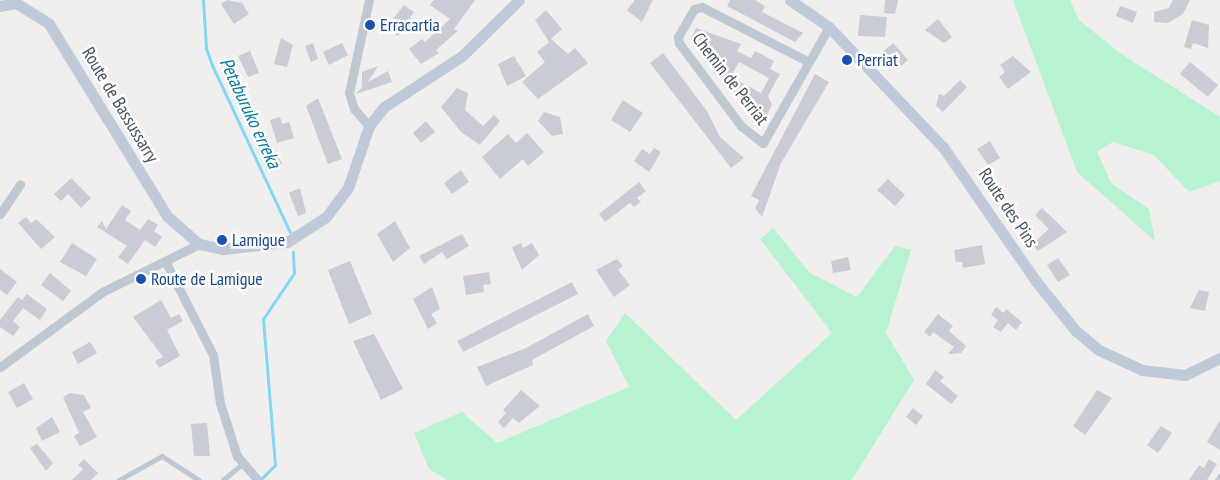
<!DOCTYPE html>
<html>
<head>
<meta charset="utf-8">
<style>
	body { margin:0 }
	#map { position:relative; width:1220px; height:480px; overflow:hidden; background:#f1eeee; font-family:"PT Sans Narrow",sans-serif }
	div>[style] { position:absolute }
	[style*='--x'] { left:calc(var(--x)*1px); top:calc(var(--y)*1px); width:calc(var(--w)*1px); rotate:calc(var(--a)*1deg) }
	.green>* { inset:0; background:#b7f3d1 }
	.stream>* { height:3px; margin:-1.5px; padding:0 1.5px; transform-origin:1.5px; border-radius:1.5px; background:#80d8f4 }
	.building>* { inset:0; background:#c9ccd4 }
	.lane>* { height:4.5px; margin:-2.25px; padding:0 2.25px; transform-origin:2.25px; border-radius:2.25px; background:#bdc8d2 }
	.street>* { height:9px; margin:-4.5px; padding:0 4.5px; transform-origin:4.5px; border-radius:4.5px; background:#bdc8d2 }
	.secondary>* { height:11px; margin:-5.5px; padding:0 5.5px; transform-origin:5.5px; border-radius:5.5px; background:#becad9 }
	.dots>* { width:14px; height:14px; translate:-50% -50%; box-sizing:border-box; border:2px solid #fff; border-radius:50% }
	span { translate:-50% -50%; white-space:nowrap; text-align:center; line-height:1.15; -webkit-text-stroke:5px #fff; paint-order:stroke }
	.transit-label { font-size:18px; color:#164399 }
	.left { translate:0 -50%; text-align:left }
	.street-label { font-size:18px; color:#44505d }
	.water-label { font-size:19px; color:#027ba5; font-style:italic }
</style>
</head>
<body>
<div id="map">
	<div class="green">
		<i style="clip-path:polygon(1013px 0,1070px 0,1079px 20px,1120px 53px,1220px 117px,1220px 181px,1189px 192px,1154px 155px,1113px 142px,1097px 152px,1112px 184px,1149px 209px,1155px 241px,1077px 172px)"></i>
		<i style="clip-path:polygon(773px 228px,810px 273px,857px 297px,895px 246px,911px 250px,886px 333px,914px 380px,852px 480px,447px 480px,429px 469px,414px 433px,462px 412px,497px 443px,629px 387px,606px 341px,625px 313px,736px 420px,832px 333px,760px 239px)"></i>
	</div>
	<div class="stream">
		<i style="--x:203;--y:0;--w:48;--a:86.4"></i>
		<i style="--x:206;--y:48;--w:18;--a:71"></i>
		<i style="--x:212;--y:65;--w:184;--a:65"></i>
		<i style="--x:262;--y:478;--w:18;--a:-45"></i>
		<i style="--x:275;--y:465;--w:146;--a:-94.7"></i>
		<i style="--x:263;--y:319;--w:55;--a:-56"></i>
		<i style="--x:294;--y:273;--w:21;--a:-93"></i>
	</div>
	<div class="building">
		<i style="clip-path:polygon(227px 0,242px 3px,249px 14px,234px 24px,221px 4px)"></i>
		<i style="clip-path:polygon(434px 0,475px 0,454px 29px,458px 31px,436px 50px,439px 53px,421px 64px,409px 49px,422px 39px,425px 42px,450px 19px,430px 5px)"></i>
		<i style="clip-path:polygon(635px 0,653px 0,642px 22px,627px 10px)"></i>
		<i style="clip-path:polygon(730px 0,755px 0,765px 6px,762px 12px,803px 33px,795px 42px,727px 6px)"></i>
		<i style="clip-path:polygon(885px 0,898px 0,895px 14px,884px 13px)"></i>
		<i style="clip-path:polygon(1173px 0,1190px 0,1183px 14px,1168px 23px,1154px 22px,1154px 12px,1169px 8px)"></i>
		<i style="clip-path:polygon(404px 5px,414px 12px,398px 36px,386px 28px)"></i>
		<i style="clip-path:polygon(1120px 6px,1137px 12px,1133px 23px,1116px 16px)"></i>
		<i style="clip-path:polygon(546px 10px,562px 29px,551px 39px,568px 54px,575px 48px,588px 63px,538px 99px,522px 82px,545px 62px,537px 52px,549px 42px,535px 20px)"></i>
		<i style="clip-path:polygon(860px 15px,887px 17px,885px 37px,858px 36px)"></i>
		<i style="clip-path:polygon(938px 19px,952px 37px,944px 43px,925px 30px)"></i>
		<i style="clip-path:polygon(1192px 20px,1209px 25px,1208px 48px,1193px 43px,1191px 49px,1184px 47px)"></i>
		<i style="clip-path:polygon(696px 28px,741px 44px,737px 51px,751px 58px,755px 51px,774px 61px,770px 69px,780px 74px,768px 96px,772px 105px,763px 123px,753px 118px,754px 105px,729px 90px,735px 79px,761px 93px,769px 78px,739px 62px,728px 81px,713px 73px,721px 58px,694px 44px,691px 38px)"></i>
		<i style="clip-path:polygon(281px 38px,293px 45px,287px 67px,274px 64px)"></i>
		<i style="clip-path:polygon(313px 43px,318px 59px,311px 62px,305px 46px)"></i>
		<i style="clip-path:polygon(342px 43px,348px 55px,329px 65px,323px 52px)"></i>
		<i style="clip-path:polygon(893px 43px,908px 60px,900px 67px,893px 59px,887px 64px,879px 55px)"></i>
		<i style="clip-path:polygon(250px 51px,259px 73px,248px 77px,238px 56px)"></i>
		<i style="clip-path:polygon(663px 53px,707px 111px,720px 137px,744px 158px,731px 168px,650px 63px)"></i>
		<i style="clip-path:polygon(514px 56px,526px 76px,507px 86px,498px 64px)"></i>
		<i style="clip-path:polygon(1013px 56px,1031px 72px,1008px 89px,999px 77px,1005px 72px,1000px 65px)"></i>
		<i style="clip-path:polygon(1190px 62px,1218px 85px,1208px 97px,1180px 74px)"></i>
		<i style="clip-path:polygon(378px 66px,368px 82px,388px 71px,392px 82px,356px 94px,362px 87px,362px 72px)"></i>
		<i style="clip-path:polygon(815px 74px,829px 82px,781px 163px,762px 217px,755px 208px,759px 200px,751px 196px)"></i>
		<i style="clip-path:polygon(960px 80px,967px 87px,943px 112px,936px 106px,939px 94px,944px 96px)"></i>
		<i style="clip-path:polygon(457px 88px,468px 93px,465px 110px,483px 126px,494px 115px,500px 121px,480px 145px,461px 132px,441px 107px)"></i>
		<i style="clip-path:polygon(318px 98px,342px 159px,328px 164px,306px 106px)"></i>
		<i style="clip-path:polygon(623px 100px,643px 113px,630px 132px,611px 120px)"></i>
		<i style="clip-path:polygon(544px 112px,560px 117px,563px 134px,552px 136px,538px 121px)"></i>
		<i style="clip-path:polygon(280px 117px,282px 124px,289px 122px,294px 138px,277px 143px,270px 120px)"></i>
		<i style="clip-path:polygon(426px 121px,435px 132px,421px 143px,413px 133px)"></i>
		<i style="clip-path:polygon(527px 133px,544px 152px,528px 166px,523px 159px,500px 179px,482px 157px,508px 134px,516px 143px)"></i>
		<i style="clip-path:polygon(990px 141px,1000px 158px,988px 165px,977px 149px)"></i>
		<i style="clip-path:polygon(654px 148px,661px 152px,649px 172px,634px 161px,642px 149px,650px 154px)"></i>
		<i style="clip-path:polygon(276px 151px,282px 164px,270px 169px,264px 156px)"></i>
		<i style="clip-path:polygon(461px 170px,469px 182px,452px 194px,444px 183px)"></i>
		<i style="clip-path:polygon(71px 178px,91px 198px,81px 208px,68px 194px,61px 201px,54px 194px)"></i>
		<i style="clip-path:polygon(888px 179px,905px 195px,895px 206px,877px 190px)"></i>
		<i style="clip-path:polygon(639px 182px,646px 191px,637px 198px,641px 202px,634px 207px,630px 203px,605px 222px,599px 214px)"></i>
		<i style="clip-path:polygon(300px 188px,306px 213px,298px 216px,289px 193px)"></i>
		<i style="clip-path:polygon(122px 205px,131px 211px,125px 220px,140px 230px,148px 219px,158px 225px,154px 231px,162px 237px,155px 247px,145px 240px,128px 264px,118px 257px,127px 246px,97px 227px,102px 221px,106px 229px)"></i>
		<i style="clip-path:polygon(1042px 208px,1067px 232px,1038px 251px,1032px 244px,1049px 229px,1035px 215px)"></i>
		<i style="clip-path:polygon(26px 217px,31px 223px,36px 219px,55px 237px,41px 249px,18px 223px)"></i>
		<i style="clip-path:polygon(395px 221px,410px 248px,393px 262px,377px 234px)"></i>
		<i style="clip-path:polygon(462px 234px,469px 246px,447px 259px,442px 252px,424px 264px,419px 256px)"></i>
		<i style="clip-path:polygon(72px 243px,97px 259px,86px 276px,60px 262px)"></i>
		<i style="clip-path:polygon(521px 243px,523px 248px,532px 243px,539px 255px,522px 270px,512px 247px)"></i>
		<i style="clip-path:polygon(982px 245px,985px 264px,963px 268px,962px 262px,956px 262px,954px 250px)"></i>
		<i style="clip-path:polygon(848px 257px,851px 270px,833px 273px,831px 261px)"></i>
		<i style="clip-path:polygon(1058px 258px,1070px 275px,1058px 282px,1047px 265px)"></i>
		<i style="clip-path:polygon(617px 259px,623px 266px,618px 270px,630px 285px,614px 297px,596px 270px)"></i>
		<i style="clip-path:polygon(350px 261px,372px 314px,349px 324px,328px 270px)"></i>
		<i style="clip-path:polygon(0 269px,17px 282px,7px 295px,0 290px)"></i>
		<i style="clip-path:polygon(489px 272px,491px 284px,483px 285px,484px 292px,466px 295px,463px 276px)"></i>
		<i style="clip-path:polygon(50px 273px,71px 291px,63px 301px,41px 285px)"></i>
		<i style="clip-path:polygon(572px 282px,578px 294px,463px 352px,457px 341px)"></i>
		<i style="clip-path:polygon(432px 287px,440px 309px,431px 314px,437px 323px,428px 329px,413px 299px)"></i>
		<i style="clip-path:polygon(1199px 290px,1209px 292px,1205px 311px,1190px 308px)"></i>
		<i style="clip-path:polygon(27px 294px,47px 309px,40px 320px,23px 308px,13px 321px,20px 327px,13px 336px,0 327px,0 320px,18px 297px,22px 300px)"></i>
		<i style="clip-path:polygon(161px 300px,171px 318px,179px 314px,183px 321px,167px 330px,180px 356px,159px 368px,155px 361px,163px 357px,133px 317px)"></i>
		<i style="clip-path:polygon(996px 307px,1004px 313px,1006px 309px,1022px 322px,1016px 330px,1008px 323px,1001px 332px,993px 327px,998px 320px,991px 315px)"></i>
		<i style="clip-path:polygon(588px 314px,594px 326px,532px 360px,533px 365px,486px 386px,477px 367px,526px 348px)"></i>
		<i style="clip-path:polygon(938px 314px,953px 326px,949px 331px,966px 346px,961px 353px,948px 354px,954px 347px,933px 332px,930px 337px,924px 332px)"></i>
		<i style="clip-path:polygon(374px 334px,403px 389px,381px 400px,353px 341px)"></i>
		<i style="clip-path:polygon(90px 342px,97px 353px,78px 364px,72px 352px)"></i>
		<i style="clip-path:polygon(935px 370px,944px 377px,940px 381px,958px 396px,951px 404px,926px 384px)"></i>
		<i style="clip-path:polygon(24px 383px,33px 399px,17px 408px,8px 392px)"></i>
		<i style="clip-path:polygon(521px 390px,540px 406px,519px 423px,513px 418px,504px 428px,498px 422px,506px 413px,503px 410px)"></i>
		<i style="clip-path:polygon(1097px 390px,1112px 398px,1085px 435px,1073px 426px)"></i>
		<i style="clip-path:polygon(70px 393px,84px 395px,91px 408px,83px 412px,97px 437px,80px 446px,74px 436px,79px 433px,63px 397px)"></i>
		<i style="clip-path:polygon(913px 408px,923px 416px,916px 425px,906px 417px)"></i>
		<i style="clip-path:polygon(52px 417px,60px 432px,42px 441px,36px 428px)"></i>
		<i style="clip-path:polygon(1220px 420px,1220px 450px,1207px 442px)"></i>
		<i style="clip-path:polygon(207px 423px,210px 456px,194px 456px,191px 424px)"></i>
		<i style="clip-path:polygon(1161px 426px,1172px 433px,1158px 453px,1147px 445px)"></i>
		<i style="clip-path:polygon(37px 444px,53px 463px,46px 471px,30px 448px)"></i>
		<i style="clip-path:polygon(84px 459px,98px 473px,91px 480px,72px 480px,83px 469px,78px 465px)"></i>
		<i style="clip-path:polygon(1209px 459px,1217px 464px,1207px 480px,1189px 480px,1199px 465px,1204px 468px)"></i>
	</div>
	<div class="lane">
		<i style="--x:119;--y:480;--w:49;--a:-29.2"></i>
		<i style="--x:162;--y:456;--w:44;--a:33"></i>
		<i style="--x:223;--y:480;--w:25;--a:-40"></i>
		<i style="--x:1217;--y:480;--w:5;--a:-53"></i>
	</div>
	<div class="street">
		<i style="--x:807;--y:61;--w:118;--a:-152.8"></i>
		<i style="--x:702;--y:7;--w:8;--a:166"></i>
		<i style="--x:694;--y:9;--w:32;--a:120"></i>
		<i style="--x:678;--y:37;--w:6;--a:81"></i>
		<i style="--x:679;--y:43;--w:104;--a:53.2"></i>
		<i style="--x:741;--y:126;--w:28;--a:38"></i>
		<i style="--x:763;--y:143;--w:133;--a:-60.4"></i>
		<i style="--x:369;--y:126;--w:23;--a:-131"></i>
		<i style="--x:354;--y:109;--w:17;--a:-107"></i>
		<i style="--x:349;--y:93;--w:95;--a:-77.9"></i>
		<i style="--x:0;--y:214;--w:36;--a:-56"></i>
		<i style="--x:166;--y:263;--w:103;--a:62.9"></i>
		<i style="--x:213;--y:355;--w:49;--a:81.7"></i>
		<i style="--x:220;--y:403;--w:56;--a:72.2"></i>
		<i style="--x:237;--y:456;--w:32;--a:49"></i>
		<i style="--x:0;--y:367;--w:127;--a:-36.3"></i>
		<i style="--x:102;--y:292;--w:108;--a:-26.3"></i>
	</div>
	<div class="secondary">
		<i style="--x:790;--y:0;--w:47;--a:34.7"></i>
		<i style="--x:829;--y:27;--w:166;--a:46.5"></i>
		<i style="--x:943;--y:147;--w:162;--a:55.3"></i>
		<i style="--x:1035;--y:280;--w:64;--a:51.3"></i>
		<i style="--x:1075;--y:330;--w:31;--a:40"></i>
		<i style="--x:1099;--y:350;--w:47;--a:24.9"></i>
		<i style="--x:1142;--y:370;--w:43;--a:6.6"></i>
		<i style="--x:1185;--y:375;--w:39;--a:-26"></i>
		<i style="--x:0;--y:6;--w:16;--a:-11"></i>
		<i style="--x:16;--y:3;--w:39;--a:32"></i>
		<i style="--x:49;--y:24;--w:225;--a:58.4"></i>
		<i style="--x:167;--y:216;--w:43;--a:41.2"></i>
		<i style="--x:199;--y:244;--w:25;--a:12"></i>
		<i style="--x:223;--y:249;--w:64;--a:-6.2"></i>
		<i style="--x:287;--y:242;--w:46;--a:-32.7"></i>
		<i style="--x:326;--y:217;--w:36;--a:-53"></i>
		<i style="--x:348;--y:188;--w:65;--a:-71.3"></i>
		<i style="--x:369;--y:126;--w:24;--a:-52"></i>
		<i style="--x:384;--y:107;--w:93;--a:-33.2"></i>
		<i style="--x:462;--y:56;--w:80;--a:-44.5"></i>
	</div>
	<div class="dots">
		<i style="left:370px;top:25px;background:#1a4fb4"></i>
		<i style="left:847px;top:60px;background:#1a4fb4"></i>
		<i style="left:222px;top:240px;background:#1a4fb4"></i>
		<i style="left:141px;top:279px;background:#1a4fb4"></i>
	</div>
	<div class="transit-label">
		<span class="left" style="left:380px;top:25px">Erracartia</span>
		<span class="left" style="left:857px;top:60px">Perriat</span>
		<span class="left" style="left:232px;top:240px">Lamigue</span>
		<span class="left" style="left:151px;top:279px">Route de Lamigue</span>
	</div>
	<div class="street-label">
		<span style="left:730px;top:79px;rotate:52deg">Chemin de Perriat</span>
		<span style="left:120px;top:105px;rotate:59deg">Route de Bassussarry</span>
		<span style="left:1008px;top:208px;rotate:56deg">Route des Pins</span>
	</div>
	<div class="water-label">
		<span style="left:250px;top:113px;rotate:65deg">Petaburuko erreka</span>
	</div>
</div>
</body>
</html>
